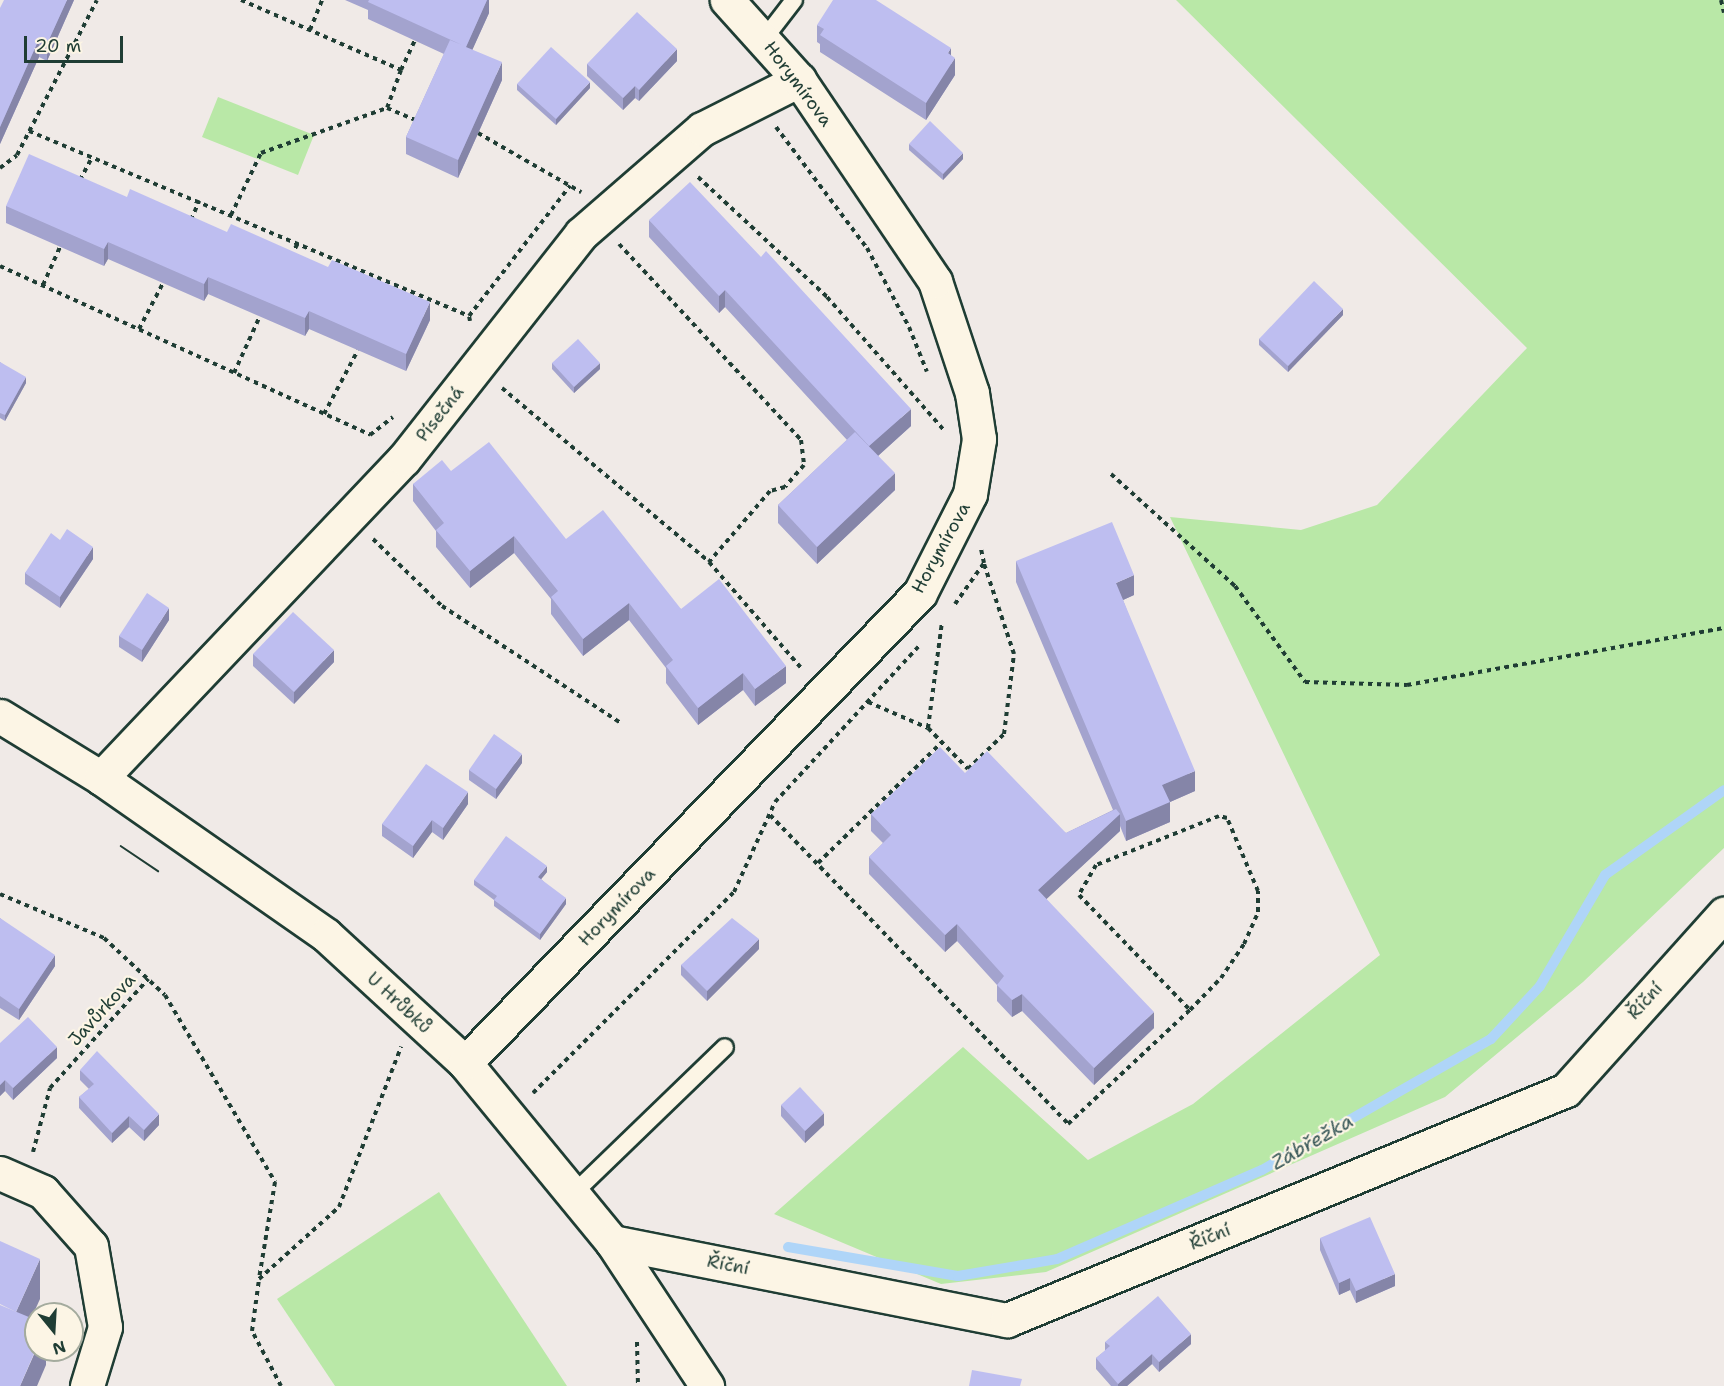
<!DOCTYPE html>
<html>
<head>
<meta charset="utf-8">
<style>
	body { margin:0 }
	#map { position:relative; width:1724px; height:1386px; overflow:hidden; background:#f0eae7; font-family:"Shantell Sans",sans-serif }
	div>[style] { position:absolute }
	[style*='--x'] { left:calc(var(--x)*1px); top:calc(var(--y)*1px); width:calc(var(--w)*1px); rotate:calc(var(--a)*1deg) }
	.green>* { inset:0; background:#b9e8a7 }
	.stream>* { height:10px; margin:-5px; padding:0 5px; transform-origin:5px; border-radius:5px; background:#afd5f8 }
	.path>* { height:4px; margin-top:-2px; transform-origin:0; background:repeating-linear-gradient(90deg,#1f3d34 0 4.5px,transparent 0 9px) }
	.roads { filter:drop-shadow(2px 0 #1f3d34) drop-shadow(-2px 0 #1f3d34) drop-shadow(0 2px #1f3d34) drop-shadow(0 -2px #1f3d34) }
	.service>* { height:16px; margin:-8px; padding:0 8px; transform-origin:8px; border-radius:8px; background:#fcf5e5 }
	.minor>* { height:33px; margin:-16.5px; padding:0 16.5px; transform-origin:16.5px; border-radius:16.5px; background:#fcf5e5 }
	.tram>* { height:1.5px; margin:-0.75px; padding:0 0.75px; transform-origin:0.75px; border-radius:0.75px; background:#1f3d34 }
	.wall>* { inset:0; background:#a3a3ce }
	.shaded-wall>* { inset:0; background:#8585a8 }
	.building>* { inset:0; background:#bebef0 }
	span { translate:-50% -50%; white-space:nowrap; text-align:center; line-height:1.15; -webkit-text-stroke:4.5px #fcf5e5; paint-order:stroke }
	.street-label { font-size:18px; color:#1f3d34 }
	.water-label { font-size:20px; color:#3c5b5b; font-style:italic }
	.north { position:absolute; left:24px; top:1302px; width:60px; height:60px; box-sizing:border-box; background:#fcf5e5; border:2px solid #a4ab9e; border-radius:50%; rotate:162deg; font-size:16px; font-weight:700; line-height:24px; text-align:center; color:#1f3d34 }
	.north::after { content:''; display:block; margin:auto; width:21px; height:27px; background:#1f3d34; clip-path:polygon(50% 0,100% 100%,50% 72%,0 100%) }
	.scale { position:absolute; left:24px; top:36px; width:99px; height:27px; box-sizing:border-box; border:3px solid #1f3d34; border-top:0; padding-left:8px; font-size:18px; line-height:21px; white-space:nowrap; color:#1f3d34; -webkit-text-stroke:4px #fcf5e5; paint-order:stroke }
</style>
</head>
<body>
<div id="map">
	<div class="green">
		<i style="clip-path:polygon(1176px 0,1724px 0,1724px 848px,1583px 982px,1445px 1097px,1046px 1272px,941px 1284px,774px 1214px,963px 1047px,1088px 1160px,1193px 1104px,1380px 955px,1170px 517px,1301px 530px,1377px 505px,1527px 348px)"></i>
		<i style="clip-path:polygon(218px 97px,314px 135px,298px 175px,202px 137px)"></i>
		<i style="clip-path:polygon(439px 1192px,567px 1386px,335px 1386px,277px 1299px)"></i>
	</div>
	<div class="stream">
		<i style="--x:788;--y:1247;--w:172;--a:9.7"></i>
		<i style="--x:958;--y:1276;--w:100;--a:-9.7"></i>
		<i style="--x:1057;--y:1259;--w:223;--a:-23.5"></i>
		<i style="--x:1262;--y:1170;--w:264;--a:-29.8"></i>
		<i style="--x:1491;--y:1039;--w:72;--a:-47.2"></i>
		<i style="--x:1540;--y:986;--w:129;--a:-59.6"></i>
		<i style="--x:1605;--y:875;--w:146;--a:-35.5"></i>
	</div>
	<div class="path">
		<i style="--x:241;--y:0;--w:175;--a:23.6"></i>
		<i style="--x:401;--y:70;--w:40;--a:110.2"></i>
		<i style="--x:387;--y:108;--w:33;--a:23"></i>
		<i style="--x:1721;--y:0;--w:13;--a:77"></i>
		<i style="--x:310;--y:30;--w:32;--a:-68"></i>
		<i style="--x:401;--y:70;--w:33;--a:-65"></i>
		<i style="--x:776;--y:127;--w:151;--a:53.1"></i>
		<i style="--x:867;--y:248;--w:89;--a:62"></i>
		<i style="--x:909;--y:327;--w:48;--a:68.2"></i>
		<i style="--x:29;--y:131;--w:477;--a:22.8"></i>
		<i style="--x:478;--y:133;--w:119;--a:29.8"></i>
		<i style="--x:0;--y:168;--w:21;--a:-37"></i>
		<i style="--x:17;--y:155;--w:174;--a:-62.7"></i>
		<i style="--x:698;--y:177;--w:176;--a:42.9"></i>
		<i style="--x:827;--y:297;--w:176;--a:48.7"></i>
		<i style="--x:80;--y:180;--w:26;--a:-62"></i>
		<i style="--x:231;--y:215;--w:69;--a:-64.2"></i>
		<i style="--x:261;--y:153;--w:134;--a:-19.7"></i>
		<i style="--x:191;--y:220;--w:21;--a:-67"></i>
		<i style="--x:619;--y:244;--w:267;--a:47.1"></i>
		<i style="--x:801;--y:440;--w:25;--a:83"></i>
		<i style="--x:804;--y:465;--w:29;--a:131"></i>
		<i style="--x:785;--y:487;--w:16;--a:165"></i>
		<i style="--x:770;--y:491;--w:94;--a:130.7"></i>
		<i style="--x:291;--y:256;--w:15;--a:-62"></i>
		<i style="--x:0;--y:266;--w:407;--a:24.5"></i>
		<i style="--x:370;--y:435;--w:29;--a:-38"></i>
		<i style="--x:43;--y:285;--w:42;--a:-65.9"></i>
		<i style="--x:470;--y:321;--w:5;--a:-101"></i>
		<i style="--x:469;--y:316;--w:165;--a:-52.2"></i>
		<i style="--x:139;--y:329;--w:52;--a:-62.4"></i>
		<i style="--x:234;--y:373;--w:63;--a:-65.5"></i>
		<i style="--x:502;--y:388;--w:270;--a:40"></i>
		<i style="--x:709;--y:562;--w:142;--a:49"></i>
		<i style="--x:324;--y:414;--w:72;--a:-62"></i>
		<i style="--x:1111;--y:474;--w:167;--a:42.1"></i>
		<i style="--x:1235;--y:586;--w:119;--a:53.9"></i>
		<i style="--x:1305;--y:682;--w:102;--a:1.7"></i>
		<i style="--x:1407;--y:685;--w:322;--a:-10.2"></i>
		<i style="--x:373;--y:539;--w:96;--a:44.2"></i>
		<i style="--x:442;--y:606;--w:212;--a:33.2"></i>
		<i style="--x:955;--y:604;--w:50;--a:-54.7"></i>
		<i style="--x:984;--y:563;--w:14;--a:-102"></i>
		<i style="--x:868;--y:702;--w:65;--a:23.4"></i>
		<i style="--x:928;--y:728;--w:57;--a:45.7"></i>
		<i style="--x:968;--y:769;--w:50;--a:-44.2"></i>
		<i style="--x:1004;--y:734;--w:81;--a:-82.9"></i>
		<i style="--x:1014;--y:654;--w:95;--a:-108.4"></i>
		<i style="--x:928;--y:728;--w:107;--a:-82.5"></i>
		<i style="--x:770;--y:815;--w:429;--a:46"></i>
		<i style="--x:1068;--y:1124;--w:167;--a:-43.1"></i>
		<i style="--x:1190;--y:1010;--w:45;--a:-45.9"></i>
		<i style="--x:1221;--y:978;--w:41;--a:-55.9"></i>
		<i style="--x:1244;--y:944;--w:35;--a:-66"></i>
		<i style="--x:1258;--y:912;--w:21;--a:-90"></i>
		<i style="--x:1258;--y:891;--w:79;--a:-113"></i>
		<i style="--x:1227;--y:818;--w:8;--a:-166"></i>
		<i style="--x:1219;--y:816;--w:132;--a:158.3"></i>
		<i style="--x:1096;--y:865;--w:34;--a:120"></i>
		<i style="--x:1079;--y:895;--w:160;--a:46"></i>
		<i style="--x:818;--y:863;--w:173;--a:-44.3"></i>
		<i style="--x:0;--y:894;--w:113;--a:22.9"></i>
		<i style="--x:104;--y:938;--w:83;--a:43.1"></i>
		<i style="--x:165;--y:995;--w:217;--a:59.5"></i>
		<i style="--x:275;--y:1182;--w:98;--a:99.4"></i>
		<i style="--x:533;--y:1093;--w:284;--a:-45"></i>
		<i style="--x:734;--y:892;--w:99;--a:-65.5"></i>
		<i style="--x:775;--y:802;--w:215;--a:-47.3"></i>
		<i style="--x:33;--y:1152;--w:66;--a:-75.1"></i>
		<i style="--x:50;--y:1088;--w:147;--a:-48"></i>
		<i style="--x:637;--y:1342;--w:44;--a:88.7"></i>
		<i style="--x:281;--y:1386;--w:62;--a:-117.8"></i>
		<i style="--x:252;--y:1331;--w:52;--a:-82.3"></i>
		<i style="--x:259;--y:1279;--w:108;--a:-42"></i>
		<i style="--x:339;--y:1207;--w:172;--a:-68.8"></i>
	</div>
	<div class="roads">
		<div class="service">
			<i style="--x:764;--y:39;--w:49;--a:-52.4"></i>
			<i style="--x:573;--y:1194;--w:211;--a:-44"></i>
		</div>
		<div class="minor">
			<i style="--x:0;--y:716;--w:119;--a:31.5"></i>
			<i style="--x:101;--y:778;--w:274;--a:34.9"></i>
			<i style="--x:326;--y:935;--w:189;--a:42.6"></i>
			<i style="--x:465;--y:1063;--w:232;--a:50.6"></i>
			<i style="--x:612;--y:1242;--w:173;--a:56.6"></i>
			<i style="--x:101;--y:778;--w:440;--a:-46.5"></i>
			<i style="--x:404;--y:459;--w:286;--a:-51.8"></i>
			<i style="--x:581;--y:234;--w:160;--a:-41"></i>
			<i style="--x:702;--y:129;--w:109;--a:-26.8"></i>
			<i style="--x:465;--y:1063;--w:654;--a:-45.93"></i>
			<i style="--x:920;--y:593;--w:111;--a:-63.2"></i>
			<i style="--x:970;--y:494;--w:56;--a:-80.7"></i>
			<i style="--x:979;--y:439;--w:47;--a:-98.7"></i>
			<i style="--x:972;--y:393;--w:118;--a:-108.3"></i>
			<i style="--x:935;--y:281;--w:243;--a:-124.1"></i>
			<i style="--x:799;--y:80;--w:108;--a:-132"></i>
			<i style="--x:0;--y:1173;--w:47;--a:23.8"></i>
			<i style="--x:43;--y:1192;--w:72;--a:48.4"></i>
			<i style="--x:91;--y:1246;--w:82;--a:80.2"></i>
			<i style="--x:105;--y:1327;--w:62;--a:107"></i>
			<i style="--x:612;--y:1242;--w:403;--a:11.2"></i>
			<i style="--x:1007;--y:1320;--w:604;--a:-22.36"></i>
			<i style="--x:1566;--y:1090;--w:237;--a:-48.1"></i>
		</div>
	</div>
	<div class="tram">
		<i style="--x:121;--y:846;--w:45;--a:34"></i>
	</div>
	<div class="wall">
		<i style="clip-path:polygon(74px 0,47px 61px,39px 57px,0 144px,0 8px)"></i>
		<i style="clip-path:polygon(345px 0,489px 0,489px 13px,472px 50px,502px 80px,458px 178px,406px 154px,406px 137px,444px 54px,368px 19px,368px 10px)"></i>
		<i style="clip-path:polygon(817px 25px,955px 75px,926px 120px,820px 52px,820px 44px,817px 42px)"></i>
		<i style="clip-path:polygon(677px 61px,639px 101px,635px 98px,623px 110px,587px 76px,587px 64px)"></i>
		<i style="clip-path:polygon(517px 84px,590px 88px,556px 125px,517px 90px)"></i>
		<i style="clip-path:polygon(909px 144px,963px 159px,943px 180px,909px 150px)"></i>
		<i style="clip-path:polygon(127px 197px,430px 320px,406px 371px,309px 329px,305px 336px,208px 294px,204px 301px,108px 259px,104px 266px,6px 223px,6px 206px)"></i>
		<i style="clip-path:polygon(649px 220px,911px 426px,878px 456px,895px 490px,817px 564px,778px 523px,778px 505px,847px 440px,725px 307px,719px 313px,649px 237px)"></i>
		<i style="clip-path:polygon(1343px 315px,1288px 372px,1259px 345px,1259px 339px)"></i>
		<i style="clip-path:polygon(0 362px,26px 383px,5px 421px,0 418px)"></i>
		<i style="clip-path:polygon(552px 363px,600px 369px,574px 393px,552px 369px)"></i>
		<i style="clip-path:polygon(451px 471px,681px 609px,786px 683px,755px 706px,743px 690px,698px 725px,666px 683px,666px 668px,629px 620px,583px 656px,551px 614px,551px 599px,514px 553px,470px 588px,436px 547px,436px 531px,413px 501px,413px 484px)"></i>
		<i style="clip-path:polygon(60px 540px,93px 559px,60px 608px,25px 584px,25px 573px)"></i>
		<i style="clip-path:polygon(1016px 561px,1134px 595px,1123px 600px,1195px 791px,1170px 802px,1170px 822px,1126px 841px,1120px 826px,1120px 831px,1046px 899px,1154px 1028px,1094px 1085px,1022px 1011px,1012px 1017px,997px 1001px,997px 985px,957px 941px,945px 952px,869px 874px,869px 857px,883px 843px,871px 831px,871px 814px,965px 773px,1066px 833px,1113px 810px,1016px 582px)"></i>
		<i style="clip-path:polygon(169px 620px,142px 662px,119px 647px,119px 636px)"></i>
		<i style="clip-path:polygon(253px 654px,334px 662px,294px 704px,253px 666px)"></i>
		<i style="clip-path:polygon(522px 763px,496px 799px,469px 780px,469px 770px)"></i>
		<i style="clip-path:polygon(468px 804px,443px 840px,432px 832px,413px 858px,382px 836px,382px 824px)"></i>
		<i style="clip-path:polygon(547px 872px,541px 879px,566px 904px,540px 940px,494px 906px,494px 900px,474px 885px,474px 880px)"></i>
		<i style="clip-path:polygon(0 918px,55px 966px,19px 1020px,0 1008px)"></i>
		<i style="clip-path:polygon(759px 949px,707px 1001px,681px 975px,681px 965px)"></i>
		<i style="clip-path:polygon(0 1043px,57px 1058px,13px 1100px,5px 1091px,0 1096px)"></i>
		<i style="clip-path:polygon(80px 1070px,159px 1125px,144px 1141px,129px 1127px,112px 1143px,79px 1108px,79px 1097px,89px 1089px,80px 1080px)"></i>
		<i style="clip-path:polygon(781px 1105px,824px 1125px,805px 1143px,781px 1116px)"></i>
		<i style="clip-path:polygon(1320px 1238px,1395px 1286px,1356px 1303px,1350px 1290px,1339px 1295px,1320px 1250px)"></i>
		<i style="clip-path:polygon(1105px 1342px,1191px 1344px,1159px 1372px,1152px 1364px,1127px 1386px,1111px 1386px,1096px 1369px,1096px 1358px,1105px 1351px)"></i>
	</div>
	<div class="shaded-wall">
		<i style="clip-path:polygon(67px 0,74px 0,47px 61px,47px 44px)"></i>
		<i style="clip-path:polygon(487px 0,489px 0,489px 13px,466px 64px,466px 47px)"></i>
		<i style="clip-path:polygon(39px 39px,39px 57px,0 144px,0 127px)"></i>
		<i style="clip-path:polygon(951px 48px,951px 64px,955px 58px,955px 75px,926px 120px,926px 103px,948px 53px)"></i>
		<i style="clip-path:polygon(677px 49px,677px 61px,639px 101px,639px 90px)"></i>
		<i style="clip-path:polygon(502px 62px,502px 80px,458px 178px,458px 160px)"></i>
		<i style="clip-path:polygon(590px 82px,590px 88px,556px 125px,556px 119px)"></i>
		<i style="clip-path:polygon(635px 86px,635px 98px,623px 110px,623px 98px)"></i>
		<i style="clip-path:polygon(963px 153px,963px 159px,943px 180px,943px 174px)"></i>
		<i style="clip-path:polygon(108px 242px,108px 259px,104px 266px,104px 249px)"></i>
		<i style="clip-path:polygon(208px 277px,208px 294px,204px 301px,204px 284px)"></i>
		<i style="clip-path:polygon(725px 290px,725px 307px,719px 313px,719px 296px)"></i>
		<i style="clip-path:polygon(430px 302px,430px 320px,406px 371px,406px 354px)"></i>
		<i style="clip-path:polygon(1343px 309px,1343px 315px,1288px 372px,1288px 366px)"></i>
		<i style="clip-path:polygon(309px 311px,309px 329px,305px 336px,305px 318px)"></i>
		<i style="clip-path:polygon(600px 363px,600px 369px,574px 393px,574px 387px)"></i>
		<i style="clip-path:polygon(26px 377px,26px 383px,5px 421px,5px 415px)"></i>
		<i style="clip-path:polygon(911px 409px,911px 426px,869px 464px,869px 446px)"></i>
		<i style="clip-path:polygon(895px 473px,895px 490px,817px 564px,817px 547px)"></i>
		<i style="clip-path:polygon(514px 536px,514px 553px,470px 588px,470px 571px)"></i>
		<i style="clip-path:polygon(93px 547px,93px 559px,60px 608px,60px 597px)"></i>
		<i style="clip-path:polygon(1134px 575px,1134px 595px,1116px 603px,1116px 583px)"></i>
		<i style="clip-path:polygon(629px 603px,629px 620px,583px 656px,583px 639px)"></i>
		<i style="clip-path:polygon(169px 608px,169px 620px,142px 662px,142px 650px)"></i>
		<i style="clip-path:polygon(334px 650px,334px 662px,294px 704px,294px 692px)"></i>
		<i style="clip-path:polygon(786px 666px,786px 683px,755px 706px,755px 689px)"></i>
		<i style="clip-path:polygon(743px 673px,743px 690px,698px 725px,698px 708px)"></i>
		<i style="clip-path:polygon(522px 754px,522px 763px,496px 799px,496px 789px)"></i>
		<i style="clip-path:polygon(1195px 771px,1195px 791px,1170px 802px,1170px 822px,1126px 841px,1126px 821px,1162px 785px)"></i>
		<i style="clip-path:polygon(468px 792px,468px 804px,443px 840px,443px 828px)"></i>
		<i style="clip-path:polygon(1120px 814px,1120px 831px,1038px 907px,1038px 890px)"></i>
		<i style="clip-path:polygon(432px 820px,432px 832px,413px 858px,413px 846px)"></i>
		<i style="clip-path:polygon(547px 866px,547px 872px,538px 883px,538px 877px)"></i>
		<i style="clip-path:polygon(566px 898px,566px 904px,540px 940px,540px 934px)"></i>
		<i style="clip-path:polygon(957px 924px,957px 941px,945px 952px,945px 935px)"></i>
		<i style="clip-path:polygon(759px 939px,759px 949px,707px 1001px,707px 991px)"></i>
		<i style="clip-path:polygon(55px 955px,55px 966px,19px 1020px,19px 1009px)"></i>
		<i style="clip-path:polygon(1022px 994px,1022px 1011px,1012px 1017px,1012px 1000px)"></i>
		<i style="clip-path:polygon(1154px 1012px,1154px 1028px,1094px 1085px,1094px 1068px)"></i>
		<i style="clip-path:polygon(57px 1047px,57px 1058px,13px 1100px,13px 1088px)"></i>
		<i style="clip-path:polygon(5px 1080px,5px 1091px,0 1096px,0 1085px)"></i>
		<i style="clip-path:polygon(824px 1113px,824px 1125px,805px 1143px,805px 1131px)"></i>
		<i style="clip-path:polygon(159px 1114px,159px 1125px,144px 1141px,144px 1130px)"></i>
		<i style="clip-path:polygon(129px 1116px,129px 1127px,112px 1143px,112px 1133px)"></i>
		<i style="clip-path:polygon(40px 1259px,40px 1299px,16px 1352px,16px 1312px)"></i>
		<i style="clip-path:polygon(1395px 1274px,1395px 1286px,1356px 1303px,1356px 1291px)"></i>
		<i style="clip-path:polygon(1350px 1278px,1350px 1290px,1339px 1295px,1339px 1283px)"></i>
		<i style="clip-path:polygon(1191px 1334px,1191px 1344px,1159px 1372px,1159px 1362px)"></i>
		<i style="clip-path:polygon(36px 1350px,46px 1350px,46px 1365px,37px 1386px,20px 1386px)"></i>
		<i style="clip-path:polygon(1152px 1354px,1152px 1364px,1127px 1386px,1118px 1386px,1118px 1384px)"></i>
	</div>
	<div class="building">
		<i style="clip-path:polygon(4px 0,67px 0,47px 44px,39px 39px,0 127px,0 8px)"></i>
		<i style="clip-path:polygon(369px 0,487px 0,466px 47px,502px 62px,458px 160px,406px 137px,450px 40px,462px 45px,368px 2px)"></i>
		<i style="clip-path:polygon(833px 0,876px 0,951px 48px,948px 53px,955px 58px,926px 103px,820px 35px,824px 29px,817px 25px)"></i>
		<i style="clip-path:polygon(637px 12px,677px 49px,639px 90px,635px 86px,623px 98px,587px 64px)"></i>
		<i style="clip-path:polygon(551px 47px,590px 82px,556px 119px,517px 84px)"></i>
		<i style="clip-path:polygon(930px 121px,963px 153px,943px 174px,909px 144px)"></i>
		<i style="clip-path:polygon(29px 154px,127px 197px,130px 189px,227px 232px,231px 224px,328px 267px,332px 260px,430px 302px,406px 354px,309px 311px,305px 318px,208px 277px,204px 284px,108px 242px,104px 249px,6px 206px)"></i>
		<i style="clip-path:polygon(690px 182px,761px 257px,766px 251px,911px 409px,869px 446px,725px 290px,719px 296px,649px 220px)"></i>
		<i style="clip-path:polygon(1314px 281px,1343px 309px,1288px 366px,1259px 339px)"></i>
		<i style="clip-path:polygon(578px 339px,600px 363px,574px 387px,552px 363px)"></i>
		<i style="clip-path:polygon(0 362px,26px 377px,5px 415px,0 413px)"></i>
		<i style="clip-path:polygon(855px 432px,895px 473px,817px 547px,778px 505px)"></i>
		<i style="clip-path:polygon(489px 442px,566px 539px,603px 510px,681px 609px,719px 579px,786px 666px,755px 689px,743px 673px,698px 708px,666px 666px,673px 660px,629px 603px,583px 639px,551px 597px,558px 591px,514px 536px,470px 571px,436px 530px,444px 523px,413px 484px,442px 460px,451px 471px)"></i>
		<i style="clip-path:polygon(1112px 522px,1134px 575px,1116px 583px,1195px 771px,1162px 785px,1170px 802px,1126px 821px,1016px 561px)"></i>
		<i style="clip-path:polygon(67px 529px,93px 547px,60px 597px,25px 573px,51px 533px,60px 540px)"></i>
		<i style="clip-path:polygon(147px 593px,169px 608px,142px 650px,119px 636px)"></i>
		<i style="clip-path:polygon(293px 612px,334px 650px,294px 692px,253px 654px)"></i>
		<i style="clip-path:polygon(494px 734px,522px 754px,496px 789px,469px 770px)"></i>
		<i style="clip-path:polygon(940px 747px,965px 773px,987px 751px,1066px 833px,1116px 809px,1120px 814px,1038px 890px,1154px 1012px,1094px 1068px,1022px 994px,1012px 1000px,997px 985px,1004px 976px,957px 924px,945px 935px,869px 857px,891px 835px,871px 814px)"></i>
		<i style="clip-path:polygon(426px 764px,468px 792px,443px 828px,432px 820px,413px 846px,382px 824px)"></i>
		<i style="clip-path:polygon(506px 836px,547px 866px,538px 877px,566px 898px,540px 934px,494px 900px,497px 896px,474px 880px)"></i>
		<i style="clip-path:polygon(0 918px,55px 955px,19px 1009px,0 996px)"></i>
		<i style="clip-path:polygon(732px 918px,759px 939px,707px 991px,681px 965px)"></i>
		<i style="clip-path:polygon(28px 1017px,57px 1047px,13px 1088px,5px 1080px,0 1085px,0 1043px)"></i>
		<i style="clip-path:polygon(97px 1051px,159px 1114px,144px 1130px,129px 1116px,112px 1133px,79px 1097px,94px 1084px,80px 1070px)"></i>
		<i style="clip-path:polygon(800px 1087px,824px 1113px,805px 1131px,781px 1105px)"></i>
		<i style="clip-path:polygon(1370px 1217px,1395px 1274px,1356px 1291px,1350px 1278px,1339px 1283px,1320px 1238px)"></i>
		<i style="clip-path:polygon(0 1241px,40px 1259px,16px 1312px,0 1304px)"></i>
		<i style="clip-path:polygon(1158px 1296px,1191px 1334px,1159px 1362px,1152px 1354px,1118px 1384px,1096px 1358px,1110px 1346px,1105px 1342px)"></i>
		<i style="clip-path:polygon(0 1305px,36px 1320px,36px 1349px,20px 1386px,0 1386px)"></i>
		<i style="clip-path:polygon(972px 1370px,1022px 1379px,1020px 1386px,969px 1386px)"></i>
	</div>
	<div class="street-label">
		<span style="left:798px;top:84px;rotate:53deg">Horymírova</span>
		<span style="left:440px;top:414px;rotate:-52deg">Písečná</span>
		<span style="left:941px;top:548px;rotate:-61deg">Horymírova</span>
		<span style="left:617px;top:907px;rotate:-46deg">Horymírova</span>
		<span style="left:1645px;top:1001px;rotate:-48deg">Říční</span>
		<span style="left:399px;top:1003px;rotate:43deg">U Hrůbků</span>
		<span style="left:102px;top:1010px;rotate:-48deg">Javůrkova</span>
		<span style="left:1210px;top:1237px;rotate:-22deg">Říční</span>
		<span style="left:728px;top:1265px;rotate:11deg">Říční</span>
	</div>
	<div class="water-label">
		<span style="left:1312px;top:1142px;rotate:-30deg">Zábřežka</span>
	</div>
	<div class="north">N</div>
	<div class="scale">20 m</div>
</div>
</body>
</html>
